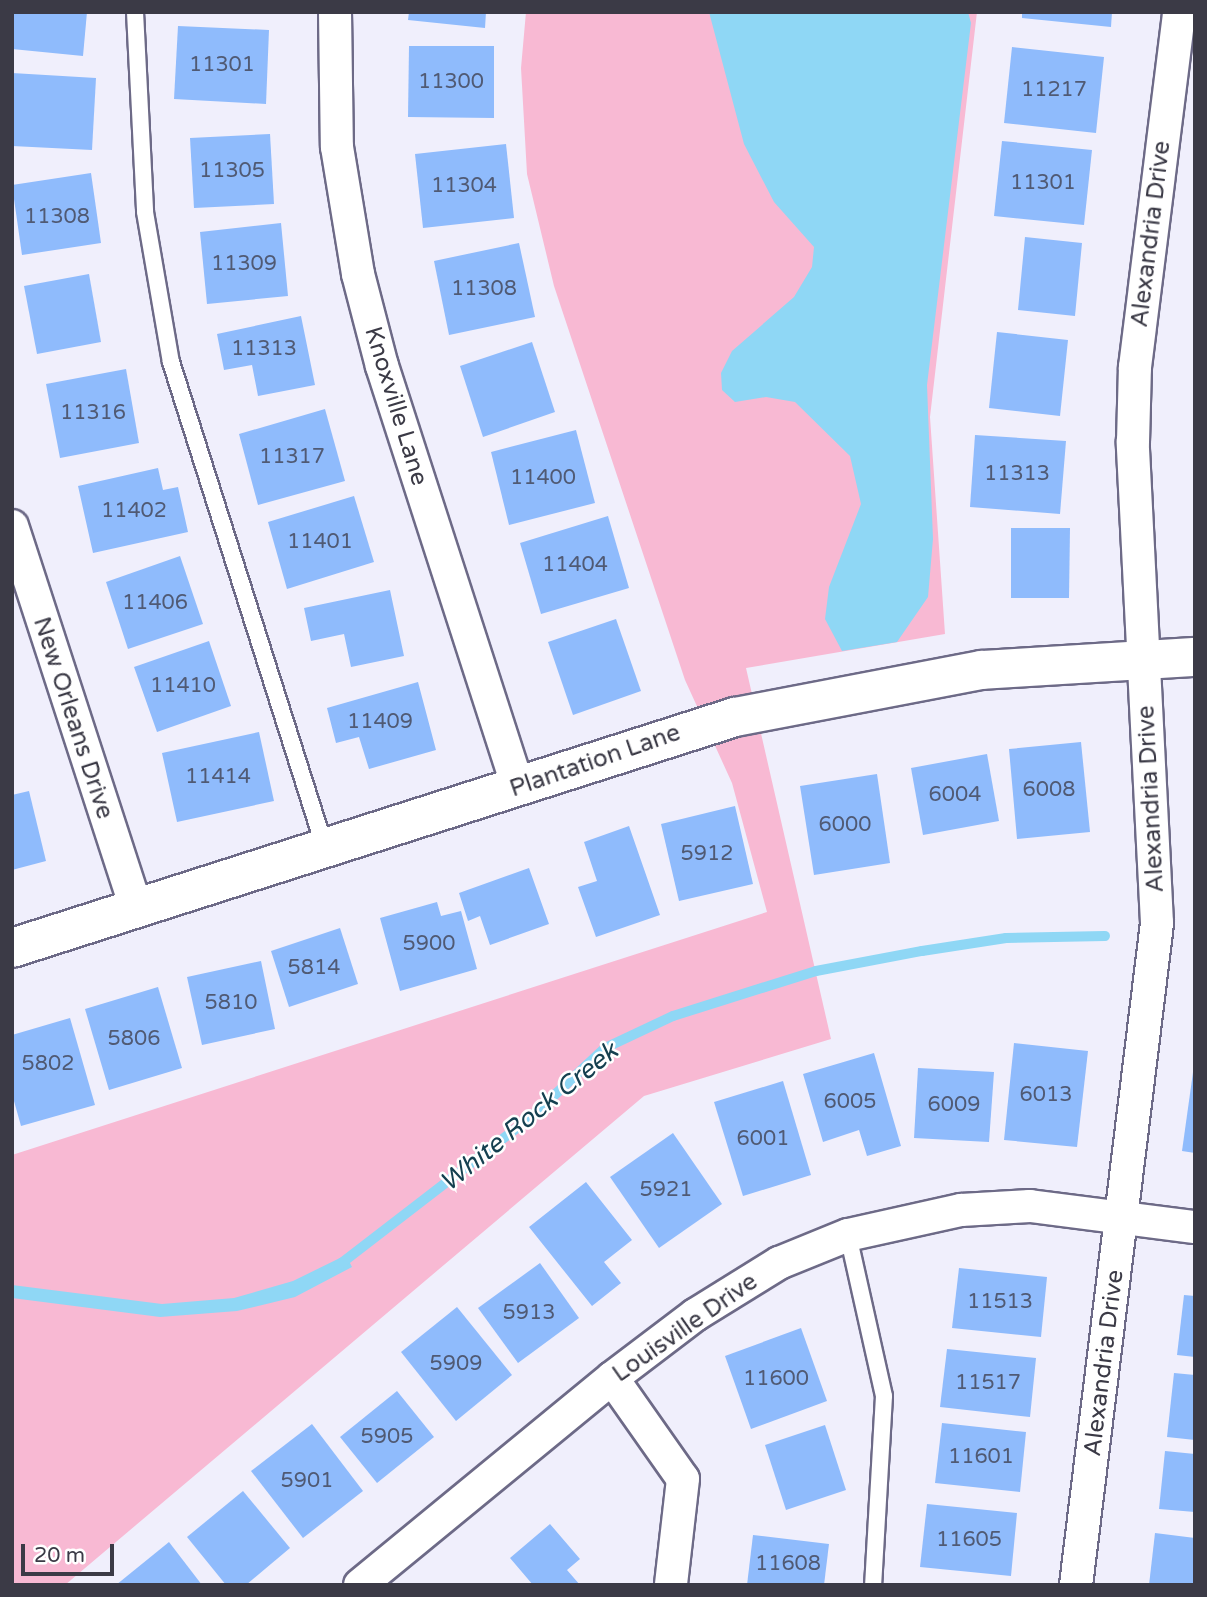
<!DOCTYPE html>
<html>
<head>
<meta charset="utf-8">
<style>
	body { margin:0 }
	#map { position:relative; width:1207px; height:1597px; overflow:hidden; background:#f0effc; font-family:"Varela Round",sans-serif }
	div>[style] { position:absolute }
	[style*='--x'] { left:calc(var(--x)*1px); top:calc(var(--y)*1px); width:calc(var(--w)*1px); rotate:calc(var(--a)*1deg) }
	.green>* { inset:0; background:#f8b9d3 }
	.water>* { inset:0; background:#8fd7f5 }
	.stream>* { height:10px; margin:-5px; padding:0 5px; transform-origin:5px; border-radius:5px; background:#8fd7f5 }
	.building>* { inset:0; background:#8fbbfc }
	.roads { filter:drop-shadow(2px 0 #6d6a87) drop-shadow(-2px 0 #6d6a87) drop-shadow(0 2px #6d6a87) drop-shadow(0 -2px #6d6a87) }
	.service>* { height:16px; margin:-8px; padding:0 8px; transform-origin:8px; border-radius:8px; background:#fff }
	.minor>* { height:32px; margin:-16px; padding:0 16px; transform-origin:16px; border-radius:16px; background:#fff }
	.tertiary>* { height:38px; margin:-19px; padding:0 19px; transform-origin:19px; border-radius:19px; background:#fff }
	span { translate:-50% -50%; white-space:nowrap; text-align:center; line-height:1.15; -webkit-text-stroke:5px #fff; paint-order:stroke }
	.number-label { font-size:21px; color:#505a74 }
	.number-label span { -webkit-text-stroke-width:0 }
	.street-label { font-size:24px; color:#3b3a46 }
	.water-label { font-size:26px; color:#154050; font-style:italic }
	.frame { position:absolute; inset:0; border:14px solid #3b3a46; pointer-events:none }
	.scale { position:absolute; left:21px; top:1544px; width:93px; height:32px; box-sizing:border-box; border:4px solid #3b3a46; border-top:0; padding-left:9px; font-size:21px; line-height:24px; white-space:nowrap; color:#3b3a46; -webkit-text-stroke:5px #fff; paint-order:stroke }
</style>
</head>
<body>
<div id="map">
	<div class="green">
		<i style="clip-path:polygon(526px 12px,977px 12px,930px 417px,945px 634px,746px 668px,831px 1039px,644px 1096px,65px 1585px,12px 1585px,12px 1155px,767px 912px,732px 783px,685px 680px,554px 286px,527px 174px,521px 68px)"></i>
	</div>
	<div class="water">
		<i style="clip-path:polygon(709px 12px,968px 12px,971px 23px,927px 385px,933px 539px,928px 597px,897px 642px,842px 651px,825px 619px,829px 587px,861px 504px,850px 456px,795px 402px,766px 397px,735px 402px,722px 390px,721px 373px,732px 351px,794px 297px,812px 267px,814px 247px,774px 202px,744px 144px)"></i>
		<i style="clip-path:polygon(346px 1255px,352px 1267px,295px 1297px,237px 1311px,160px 1317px,12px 1298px,12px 1285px,162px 1304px,234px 1298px,293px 1281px)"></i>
	</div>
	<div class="stream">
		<i style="--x:339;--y:1265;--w:242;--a:-37.6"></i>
		<i style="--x:531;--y:1117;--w:101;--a:-43"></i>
		<i style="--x:605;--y:1048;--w:75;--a:-25.2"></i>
		<i style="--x:673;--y:1016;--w:150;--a:-17.5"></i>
		<i style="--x:816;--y:971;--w:108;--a:-10.7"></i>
		<i style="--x:922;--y:951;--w:85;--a:-8.8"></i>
		<i style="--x:1006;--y:938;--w:99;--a:-1.2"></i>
	</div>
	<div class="building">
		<i style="clip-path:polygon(12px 12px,87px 12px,83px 56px,12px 49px)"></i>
		<i style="clip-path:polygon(409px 12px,486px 12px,485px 28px,408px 20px)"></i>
		<i style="clip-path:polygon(1022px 12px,1112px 12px,1111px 27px,1022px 18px)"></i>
		<i style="clip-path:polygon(178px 26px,269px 30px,266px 104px,174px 99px)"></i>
		<i style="clip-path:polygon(409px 46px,494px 46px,494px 118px,408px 117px)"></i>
		<i style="clip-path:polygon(1012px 47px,1104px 57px,1096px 133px,1004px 123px)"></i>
		<i style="clip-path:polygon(12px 73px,96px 78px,92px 150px,12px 146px)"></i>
		<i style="clip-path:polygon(270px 134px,274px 204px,194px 208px,190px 138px)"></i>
		<i style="clip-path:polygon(1002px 141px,1092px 150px,1084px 225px,994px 216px)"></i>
		<i style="clip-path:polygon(506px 144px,514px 218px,423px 228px,415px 154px)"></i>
		<i style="clip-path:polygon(91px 173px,101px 243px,22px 255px,12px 185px)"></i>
		<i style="clip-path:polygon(281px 223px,288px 296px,207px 304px,200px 232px)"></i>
		<i style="clip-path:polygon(1025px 237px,1082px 243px,1075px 316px,1018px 310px)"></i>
		<i style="clip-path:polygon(519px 243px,535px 317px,449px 335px,434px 261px)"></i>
		<i style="clip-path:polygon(89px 274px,101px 342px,37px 354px,24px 286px)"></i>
		<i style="clip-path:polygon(301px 316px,315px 385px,258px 396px,252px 365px,224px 370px,217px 334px)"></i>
		<i style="clip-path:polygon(997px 332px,1068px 340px,1060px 416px,989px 408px)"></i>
		<i style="clip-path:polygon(532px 342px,555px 412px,483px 437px,460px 366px)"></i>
		<i style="clip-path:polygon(126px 369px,139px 443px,60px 458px,46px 384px)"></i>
		<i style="clip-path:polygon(325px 409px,345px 481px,258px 505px,239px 434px)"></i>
		<i style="clip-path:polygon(576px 430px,595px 503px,509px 525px,491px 452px)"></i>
		<i style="clip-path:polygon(975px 435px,1066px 441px,1060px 514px,970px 507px)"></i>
		<i style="clip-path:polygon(158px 468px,163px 490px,178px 487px,188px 532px,93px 553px,78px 486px)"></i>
		<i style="clip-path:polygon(354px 496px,374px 562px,287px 589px,268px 522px)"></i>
		<i style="clip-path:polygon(608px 516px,629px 588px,541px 614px,520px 543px)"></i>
		<i style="clip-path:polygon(1011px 528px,1070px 528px,1069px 598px,1011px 598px)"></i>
		<i style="clip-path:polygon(180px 556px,203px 624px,128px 649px,106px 582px)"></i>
		<i style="clip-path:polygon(390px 590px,404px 656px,351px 667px,344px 634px,311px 641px,304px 608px)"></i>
		<i style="clip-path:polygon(616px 619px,641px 691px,573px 715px,548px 642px)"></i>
		<i style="clip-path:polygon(209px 641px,231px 706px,157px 732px,134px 667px)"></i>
		<i style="clip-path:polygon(418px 682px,436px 750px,369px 769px,359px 737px,336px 743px,327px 708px)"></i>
		<i style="clip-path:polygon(259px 732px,274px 801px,177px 822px,162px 753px)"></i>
		<i style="clip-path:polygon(1081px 742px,1090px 832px,1017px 839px,1009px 749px)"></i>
		<i style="clip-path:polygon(987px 754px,999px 821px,923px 835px,911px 768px)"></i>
		<i style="clip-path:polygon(877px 774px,890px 863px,814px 875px,800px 786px)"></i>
		<i style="clip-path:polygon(29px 791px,46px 861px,12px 870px,12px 795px)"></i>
		<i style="clip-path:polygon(735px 806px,753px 884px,679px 901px,661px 824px)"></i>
		<i style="clip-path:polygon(629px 826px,660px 915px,596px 937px,578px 887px,597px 881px,584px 842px)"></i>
		<i style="clip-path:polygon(529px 868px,549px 924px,490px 945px,480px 916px,468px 921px,459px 893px)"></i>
		<i style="clip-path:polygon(437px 902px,441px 916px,461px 911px,477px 969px,400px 991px,380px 918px)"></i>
		<i style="clip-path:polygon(340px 928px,358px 984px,289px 1007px,271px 951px)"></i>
		<i style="clip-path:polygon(261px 961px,275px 1029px,202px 1045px,187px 977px)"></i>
		<i style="clip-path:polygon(158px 987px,182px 1068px,109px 1090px,85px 1009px)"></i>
		<i style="clip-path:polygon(70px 1018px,95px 1105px,21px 1126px,12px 1094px,12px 1035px)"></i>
		<i style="clip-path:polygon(1014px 1043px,1088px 1051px,1077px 1147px,1004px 1140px)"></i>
		<i style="clip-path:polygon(874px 1053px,901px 1146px,867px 1156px,859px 1130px,823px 1142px,803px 1074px)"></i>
		<i style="clip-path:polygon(1195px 1058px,1195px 1153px,1182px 1151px)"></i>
		<i style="clip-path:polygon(918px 1068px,994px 1072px,989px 1142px,914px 1138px)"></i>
		<i style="clip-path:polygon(783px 1081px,811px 1175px,743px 1196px,714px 1102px)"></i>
		<i style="clip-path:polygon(673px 1133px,722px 1204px,659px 1248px,610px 1177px)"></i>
		<i style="clip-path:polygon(586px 1182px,632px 1240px,604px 1262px,621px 1283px,592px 1306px,529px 1227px)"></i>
		<i style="clip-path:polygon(540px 1263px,579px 1318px,518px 1363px,478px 1308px)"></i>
		<i style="clip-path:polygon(959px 1268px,1047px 1277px,1041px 1337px,952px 1328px)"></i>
		<i style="clip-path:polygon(1184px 1295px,1195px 1296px,1195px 1357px,1177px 1355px)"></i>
		<i style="clip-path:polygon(457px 1307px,512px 1375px,456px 1421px,401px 1352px)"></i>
		<i style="clip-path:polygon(801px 1328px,827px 1401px,751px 1429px,725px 1356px)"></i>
		<i style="clip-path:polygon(947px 1349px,1036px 1358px,1030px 1417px,940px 1407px)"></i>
		<i style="clip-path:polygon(1174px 1373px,1195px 1375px,1195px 1440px,1167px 1437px)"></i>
		<i style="clip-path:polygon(397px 1391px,434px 1437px,377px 1483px,340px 1437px)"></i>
		<i style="clip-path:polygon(942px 1423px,1026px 1432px,1020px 1492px,935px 1483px)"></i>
		<i style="clip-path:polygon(312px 1424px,363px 1491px,303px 1538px,251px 1471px)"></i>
		<i style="clip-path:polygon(825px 1425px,846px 1490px,786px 1510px,765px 1445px)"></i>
		<i style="clip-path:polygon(1165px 1451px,1195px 1454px,1195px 1512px,1159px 1509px)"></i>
		<i style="clip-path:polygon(243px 1491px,290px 1548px,246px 1585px,226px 1585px,187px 1537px)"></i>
		<i style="clip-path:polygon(927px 1504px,1017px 1513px,1011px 1576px,920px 1567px)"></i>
		<i style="clip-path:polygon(550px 1524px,580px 1559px,567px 1570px,580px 1585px,533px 1585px,510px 1558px)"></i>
		<i style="clip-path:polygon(1155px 1533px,1195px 1538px,1195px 1585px,1149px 1585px)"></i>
		<i style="clip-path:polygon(753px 1535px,829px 1544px,824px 1585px,747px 1585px)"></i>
		<i style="clip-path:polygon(169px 1542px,202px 1585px,116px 1585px)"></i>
	</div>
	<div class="roads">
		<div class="service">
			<i style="--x:135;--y:12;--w:200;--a:87.1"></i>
			<i style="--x:145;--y:212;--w:152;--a:80.2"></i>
			<i style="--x:171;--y:362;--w:510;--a:72.42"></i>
			<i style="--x:848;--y:1235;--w:165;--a:77.4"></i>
			<i style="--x:884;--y:1396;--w:189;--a:93.3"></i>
		</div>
		<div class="minor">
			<i style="--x:335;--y:12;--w:135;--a:89.2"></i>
			<i style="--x:337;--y:147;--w:129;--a:80.6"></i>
			<i style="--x:358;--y:274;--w:95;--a:75.4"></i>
			<i style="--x:382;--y:366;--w:443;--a:72.1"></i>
			<i style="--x:12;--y:526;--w:402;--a:72"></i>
			<i style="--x:612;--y:1378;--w:123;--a:54.9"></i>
			<i style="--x:683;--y:1479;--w:107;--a:96.5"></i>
			<i style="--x:360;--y:1585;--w:326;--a:-39.4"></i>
			<i style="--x:612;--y:1378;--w:104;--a:-37.2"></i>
			<i style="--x:695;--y:1315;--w:99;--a:-31.8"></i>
			<i style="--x:779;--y:1263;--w:74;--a:-22.1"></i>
			<i style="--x:848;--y:1235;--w:116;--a:-12.5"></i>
			<i style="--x:961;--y:1210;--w:69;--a:-3.3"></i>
			<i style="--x:1030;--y:1206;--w:166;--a:7.3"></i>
			<i style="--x:1076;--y:1585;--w:667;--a:-83.02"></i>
			<i style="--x:1157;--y:923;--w:482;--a:-92.9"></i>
			<i style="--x:1133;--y:442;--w:75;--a:-88.5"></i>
			<i style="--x:1135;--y:367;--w:358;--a:-82.9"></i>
		</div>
		<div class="tertiary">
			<i style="--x:12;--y:948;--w:759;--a:-17.72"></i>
			<i style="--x:735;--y:717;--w:251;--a:-10.8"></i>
			<i style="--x:982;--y:670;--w:213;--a:-3.5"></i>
		</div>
	</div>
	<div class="number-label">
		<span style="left:222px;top:65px">11301</span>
		<span style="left:451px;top:82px">11300</span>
		<span style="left:1054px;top:90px">11217</span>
		<span style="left:232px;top:171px">11305</span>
		<span style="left:1043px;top:183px">11301</span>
		<span style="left:464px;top:186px">11304</span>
		<span style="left:57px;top:217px">11308</span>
		<span style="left:244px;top:264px">11309</span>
		<span style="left:484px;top:289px">11308</span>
		<span style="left:264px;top:349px">11313</span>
		<span style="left:93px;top:413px">11316</span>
		<span style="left:292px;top:457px">11317</span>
		<span style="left:1017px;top:474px">11313</span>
		<span style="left:543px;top:478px">11400</span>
		<span style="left:134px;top:511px">11402</span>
		<span style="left:320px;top:542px">11401</span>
		<span style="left:575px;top:565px">11404</span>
		<span style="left:155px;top:603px">11406</span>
		<span style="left:183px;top:686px">11410</span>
		<span style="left:380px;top:722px">11409</span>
		<span style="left:218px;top:777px">11414</span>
		<span style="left:1049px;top:790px">6008</span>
		<span style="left:955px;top:795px">6004</span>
		<span style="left:845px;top:825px">6000</span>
		<span style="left:707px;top:854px">5912</span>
		<span style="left:429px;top:944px">5900</span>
		<span style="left:314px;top:968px">5814</span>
		<span style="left:231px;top:1003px">5810</span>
		<span style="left:134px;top:1039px">5806</span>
		<span style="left:48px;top:1064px">5802</span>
		<span style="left:1046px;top:1095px">6013</span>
		<span style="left:850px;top:1102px">6005</span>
		<span style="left:954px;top:1105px">6009</span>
		<span style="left:763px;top:1139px">6001</span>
		<span style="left:666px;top:1190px">5921</span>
		<span style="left:1000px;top:1302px">11513</span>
		<span style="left:529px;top:1313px">5913</span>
		<span style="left:456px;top:1364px">5909</span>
		<span style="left:776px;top:1379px">11600</span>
		<span style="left:988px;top:1383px">11517</span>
		<span style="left:387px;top:1437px">5905</span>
		<span style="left:981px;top:1457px">11601</span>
		<span style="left:307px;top:1481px">5901</span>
		<span style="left:969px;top:1540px">11605</span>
		<span style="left:788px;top:1564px">11608</span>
	</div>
	<div class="street-label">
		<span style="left:1151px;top:234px;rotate:-83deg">Alexandria Drive</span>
		<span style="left:396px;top:406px;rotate:73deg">Knoxville Lane</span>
		<span style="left:73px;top:718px;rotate:72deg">New Orleans Drive</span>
		<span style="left:595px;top:761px;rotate:-19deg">Plantation Lane</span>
		<span style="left:1151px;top:799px;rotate:-93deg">Alexandria Drive</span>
		<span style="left:685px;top:1328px;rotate:-35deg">Louisville Drive</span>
		<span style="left:1104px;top:1363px;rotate:-83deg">Alexandria Drive</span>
	</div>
	<div class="water-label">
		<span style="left:529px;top:1117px;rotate:-39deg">White Rock Creek</span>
	</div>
	<div class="frame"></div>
	<div class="scale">20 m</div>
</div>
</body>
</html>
